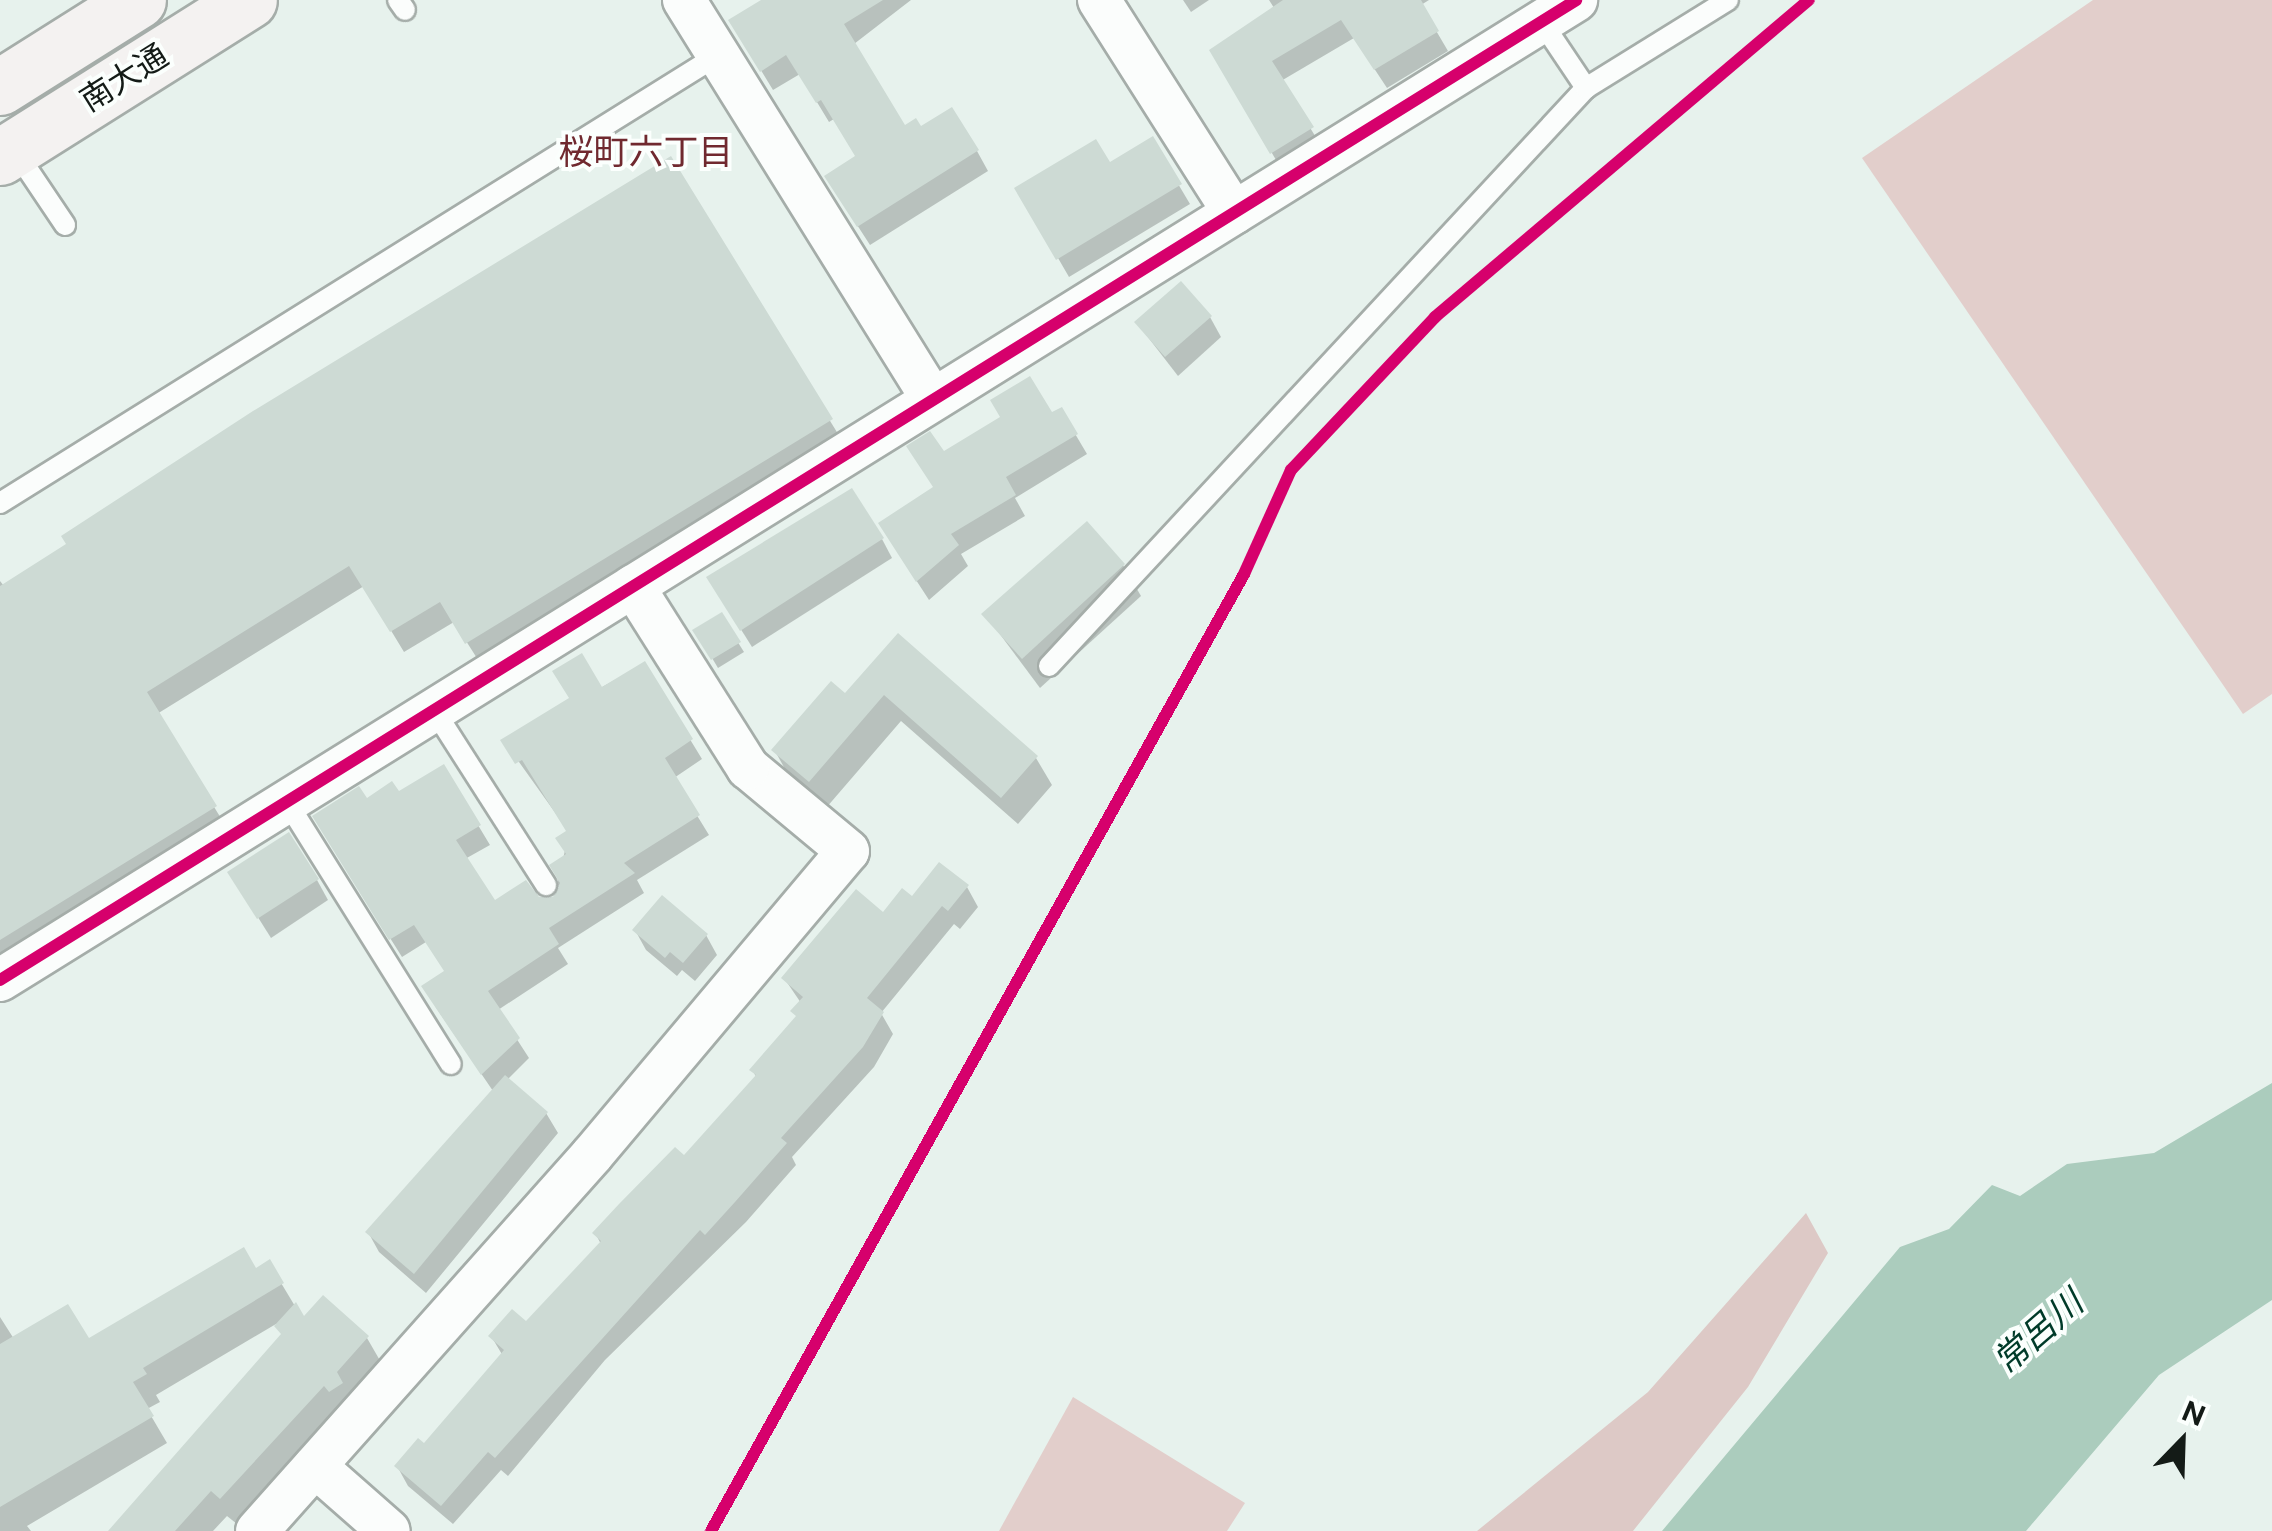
<!DOCTYPE html>
<html>
<head>
<meta charset="utf-8">
<style>
	body { margin:0 }
	#map { position:relative; width:2272px; height:1531px; overflow:hidden; background:#e7f2ed; font-family:"Public Sans","Noto Sans JP",sans-serif }
	div>[style] { position:absolute }
	[style*='--x'] { left:calc(var(--x)*1px); top:calc(var(--y)*1px); width:calc(var(--w)*1px); rotate:calc(var(--a)*1deg) }
	.green>* { inset:0; background:#e2cecb }
	.forest>* { inset:0; background:#ddc9c6 }
	.water>* { inset:0; background:#abccbd }
	.shadow>* { inset:0; background:#0003 }
	.building>* { inset:0; background:#cddad4 }
	.roads { filter:drop-shadow(2px 0 #a5ada9) drop-shadow(-2px 0 #a5ada9) drop-shadow(0 2px #a5ada9) drop-shadow(0 -2px #a5ada9) }
	.lane>* { height:20px; margin:-10px; padding:0 10px; transform-origin:10px; border-radius:10px; background:#fbfdfc }
	.street>* { height:42px; margin:-21px; padding:0 21px; transform-origin:21px; border-radius:21px; background:#fbfdfc }
	.secondary>* { height:55px; margin:-27.5px; padding:0 27.5px; transform-origin:27.5px; border-radius:27.5px; background:#f4f2f1 }
	.cycleway>* { height:12px; margin:-6px; padding:0 6px; transform-origin:6px; border-radius:6px; background:#d6006c }
	span { translate:-50% -50%; white-space:nowrap; text-align:center; line-height:1.15; -webkit-text-stroke:8px #fbfffd; paint-order:stroke }
	.street-label { font-size:32px; color:#141b17 }
	.neighbourhood-label { font-size:35px; color:#70292f }
	.water-label { font-size:35px; color:#003b29; font-style:italic }
	.north { position:absolute; left:2132px; top:1391px; width:100px; height:100px; -webkit-text-stroke:8px #fbfffd; paint-order:stroke; rotate:23deg; font-size:28px; font-weight:700; line-height:40px; text-align:center; color:#141b17 }
	.north::after { content:''; display:block; margin:auto; width:35px; height:45px; background:#141b17; clip-path:polygon(50% 0,100% 100%,50% 72%,0 100%) }
</style>
</head>
<body>
<div id="map">
	<div class="green">
		<i style="clip-path:polygon(2093px 0,2272px 0,2272px 694px,2243px 714px,1862px 158px)"></i>
		<i style="clip-path:polygon(1073px 1397px,1245px 1503px,1227px 1531px,999px 1531px)"></i>
	</div>
	<div class="forest">
		<i style="clip-path:polygon(1806px 1213px,1828px 1253px,1748px 1387px,1633px 1531px,1477px 1531px,1648px 1392px)"></i>
	</div>
	<div class="water">
		<i style="clip-path:polygon(2272px 1083px,2272px 1300px,2159px 1375px,2026px 1531px,1662px 1531px,1900px 1247px,1949px 1229px,1992px 1185px,2020px 1196px,2067px 1164px,2154px 1153px)"></i>
	</div>
	<div class="shadow">
		<i style="clip-path:polygon(766px 0,911px 0,854px 44px,905px 128px,977px 151px,988px 171px,870px 245px,839px 197px,858px 158px,834px 119px,829px 122px,800px 74px,773px 90px,731px 21px)"></i>
		<i style="clip-path:polygon(1183px 0,1209px 0,1191px 12px)"></i>
		<i style="clip-path:polygon(1269px 0,1429px 0,1421px 5px,1448px 51px,1387px 88px,1354px 38px,1281px 81px,1322px 147px,1283px 172px,1212px 51px,1274px 8px)"></i>
		<i style="clip-path:polygon(1152px 140px,1190px 204px,1069px 277px,1018px 189px,1110px 165px)"></i>
		<i style="clip-path:polygon(670px 160px,843px 442px,480px 663px,454px 622px,404px 652px,364px 586px,157px 714px,227px 828px,0 968px,0 581px,4px 586px)"></i>
		<i style="clip-path:polygon(1210px 317px,1221px 337px,1178px 376px,1137px 323px)"></i>
		<i style="clip-path:polygon(1061px 410px,1087px 454px,1015px 498px,1025px 516px,961px 554px,968px 566px,929px 600px,892px 543px,935px 488px,943px 454px)"></i>
		<i style="clip-path:polygon(882px 539px,892px 558px,752px 647px,720px 596px)"></i>
		<i style="clip-path:polygon(1123px 565px,1141px 596px,1040px 688px,985px 614px)"></i>
		<i style="clip-path:polygon(721px 615px,744px 652px,718px 668px,696px 631px)"></i>
		<i style="clip-path:polygon(898px 636px,1036px 758px,1052px 785px,1018px 824px,901px 721px,826px 808px,790px 778px,775px 751px,845px 697px)"></i>
		<i style="clip-path:polygon(644px 664px,702px 759px,674px 778px,709px 835px,637px 880px,644px 893px,558px 948px,568px 964px,498px 1010px,529px 1058px,507px 1080px,546px 1113px,558px 1133px,426px 1293px,379px 1252px,368px 1232px,493px 1091px,435px 1006px,446px 972px,426px 942px,402px 957px,326px 836px,366px 802px,398px 794px,443px 767px,490px 845px,465px 859px,494px 903px,554px 900px,569px 832px,504px 741px)"></i>
		<i style="clip-path:polygon(317px 880px,328px 900px,271px 938px,242px 892px)"></i>
		<i style="clip-path:polygon(967px 887px,978px 907px,960px 929px,954px 924px,881px 1013px,893px 1034px,874px 1067px,792px 1157px,796px 1165px,746px 1222px,605px 1360px,508px 1476px,501px 1470px,453px 1524px,408px 1486px,397px 1466px,424px 1447px,503px 1356px,491px 1336px,526px 1325px,601px 1244px,595px 1233px,684px 1159px,757px 1078px,752px 1070px,798px 1019px,801px 1003px,784px 978px,912px 900px)"></i>
		<i style="clip-path:polygon(635px 930px,706px 935px,717px 955px,695px 981px,682px 970px,677px 976px,646px 950px)"></i>
		<i style="clip-path:polygon(269px 1263px,304px 1321px,367px 1338px,382px 1364px,237px 1524px,227px 1516px,213px 1531px,111px 1531px,283px 1336px,276px 1324px,156px 1395px,160px 1402px,147px 1409px,167px 1443px,27px 1526px,31px 1531px,0 1531px,0 1317px,14px 1339px,88px 1342px)"></i>
	</div>
	<div class="building">
		<i style="clip-path:polygon(761px 0,883px 0,844px 24px,905px 125px,916px 118px,921px 126px,952px 107px,979px 150px,857px 227px,824px 176px,855px 156px,821px 100px,816px 103px,786px 55px,760px 72px,728px 20px)"></i>
		<i style="clip-path:polygon(1283px 0,1421px 0,1439px 31px,1374px 70px,1341px 20px,1272px 61px,1314px 127px,1270px 154px,1209px 50px)"></i>
		<i style="clip-path:polygon(1153px 136px,1182px 184px,1056px 260px,1014px 188px,1096px 139px,1110px 162px)"></i>
		<i style="clip-path:polygon(671px 156px,833px 419px,465px 644px,440px 602px,390px 632px,349px 566px,147px 692px,217px 806px,0 940px,0 586px,66px 544px,61px 536px,253px 411px)"></i>
		<i style="clip-path:polygon(1181px 281px,1212px 316px,1165px 357px,1134px 322px)"></i>
		<i style="clip-path:polygon(1030px 376px,1052px 412px,1062px 407px,1078px 434px,1006px 477px,1016px 495px,951px 534px,959px 545px,916px 582px,878px 523px,933px 487px,906px 446px,930px 431px,944px 451px,1000px 417px,990px 400px)"></i>
		<i style="clip-path:polygon(852px 488px,884px 538px,740px 631px,706px 577px)"></i>
		<i style="clip-path:polygon(1087px 521px,1125px 564px,1022px 659px,981px 614px)"></i>
		<i style="clip-path:polygon(722px 612px,741px 642px,711px 660px,692px 630px)"></i>
		<i style="clip-path:polygon(898px 633px,1038px 756px,1001px 798px,884px 695px,809px 782px,771px 750px,831px 681px,845px 693px)"></i>
		<i style="clip-path:polygon(582px 653px,602px 687px,645px 661px,693px 739px,665px 758px,700px 815px,624px 863px,635px 873px,549px 928px,559px 944px,488px 991px,520px 1038px,481px 1075px,421px 986px,444px 971px,414px 925px,389px 940px,312px 816px,359px 786px,367px 798px,392px 781px,399px 791px,444px 764px,481px 825px,456px 840px,495px 900px,526px 880px,539px 897px,553px 897px,560px 883px,549px 865px,566px 854px,555px 838px,566px 831px,522px 760px,515px 764px,500px 740px,569px 698px,552px 671px)"></i>
		<i style="clip-path:polygon(289px 832px,319px 879px,257px 919px,227px 872px)"></i>
		<i style="clip-path:polygon(939px 862px,969px 885px,948px 911px,942px 906px,867px 998px,884px 1012px,863px 1047px,781px 1138px,787px 1143px,735px 1202px,705px 1235px,700px 1230px,495px 1458px,488px 1452px,441px 1506px,394px 1466px,418px 1438px,424px 1443px,504px 1350px,488px 1336px,512px 1309px,526px 1321px,601px 1241px,592px 1233px,619px 1204px,675px 1147px,684px 1155px,756px 1075px,749px 1070px,796px 1016px,790px 1011px,803px 997px,781px 978px,856px 889px,883px 912px,902px 888px,912px 896px)"></i>
		<i style="clip-path:polygon(662px 895px,708px 934px,683px 963px,670px 952px,665px 958px,632px 930px)"></i>
		<i style="clip-path:polygon(505px 1075px,548px 1112px,414px 1274px,365px 1232px)"></i>
		<i style="clip-path:polygon(244px 1247px,256px 1268px,270px 1259px,284px 1283px,143px 1368px,147px 1374px,133px 1382px,154px 1416px,0 1507px,0 1344px,68px 1304px,89px 1338px)"></i>
		<i style="clip-path:polygon(323px 1295px,369px 1336px,337px 1372px,343px 1383px,329px 1392px,324px 1386px,220px 1499px,211px 1491px,175px 1531px,108px 1531px,281px 1334px,274px 1326px,296px 1302px,304px 1316px)"></i>
	</div>
	<div class="roads">
		<div class="lane">
			<i style="--x:398;--y:0;--w:12;--a:55"></i>
			<i style="--x:1541;--y:21;--w:81;--a:56.1"></i>
			<i style="--x:16;--y:152;--w:88;--a:56.1"></i>
			<i style="--x:0;--y:503;--w:846;--a:-31.96"></i>
			<i style="--x:1049;--y:666;--w:789;--a:-47.11"></i>
			<i style="--x:1586;--y:88;--w:167;--a:-31.8"></i>
			<i style="--x:434;--y:710;--w:208;--a:57.4"></i>
			<i style="--x:287;--y:802;--w:309;--a:58"></i>
		</div>
		<div class="street">
			<i style="--x:684;--y:0;--w:469;--a:58.1"></i>
			<i style="--x:1099;--y:0;--w:252;--a:57.6"></i>
			<i style="--x:0;--y:980;--w:1856;--a:-31.87"></i>
			<i style="--x:315;--y:1466;--w:98;--a:41.3"></i>
			<i style="--x:257;--y:1531;--w:504;--a:-48.3"></i>
			<i style="--x:592;--y:1155;--w:397;--a:-49.9"></i>
			<i style="--x:848;--y:851;--w:130;--a:-140.3"></i>
			<i style="--x:748;--y:768;--w:215;--a:-122.3"></i>
		</div>
		<div class="secondary">
			<i style="--x:0;--y:87;--w:163;--a:-32.2"></i>
			<i style="--x:0;--y:157;--w:294;--a:-32.2"></i>
		</div>
	</div>
	<div class="cycleway">
		<i style="--x:0;--y:980;--w:1856;--a:-31.87"></i>
		<i style="--x:711;--y:1531;--w:1095;--a:-60.88"></i>
		<i style="--x:1244;--y:574;--w:114;--a:-65.7"></i>
		<i style="--x:1291;--y:470;--w:210;--a:-46.7"></i>
		<i style="--x:1435;--y:317;--w:490;--a:-40.3"></i>
	</div>
	<div class="street-label">
		<span style="left:124px;top:78px;rotate:-32deg">南大通</span>
	</div>
	<div class="neighbourhood-label">
		<span style="left:646px;top:152px">桜町六丁目</span>
	</div>
	<div class="water-label">
		<span style="left:2038px;top:1332px;rotate:-41deg">常呂川</span>
	</div>
	<div class="north">N</div>
</div>
</body>
</html>
